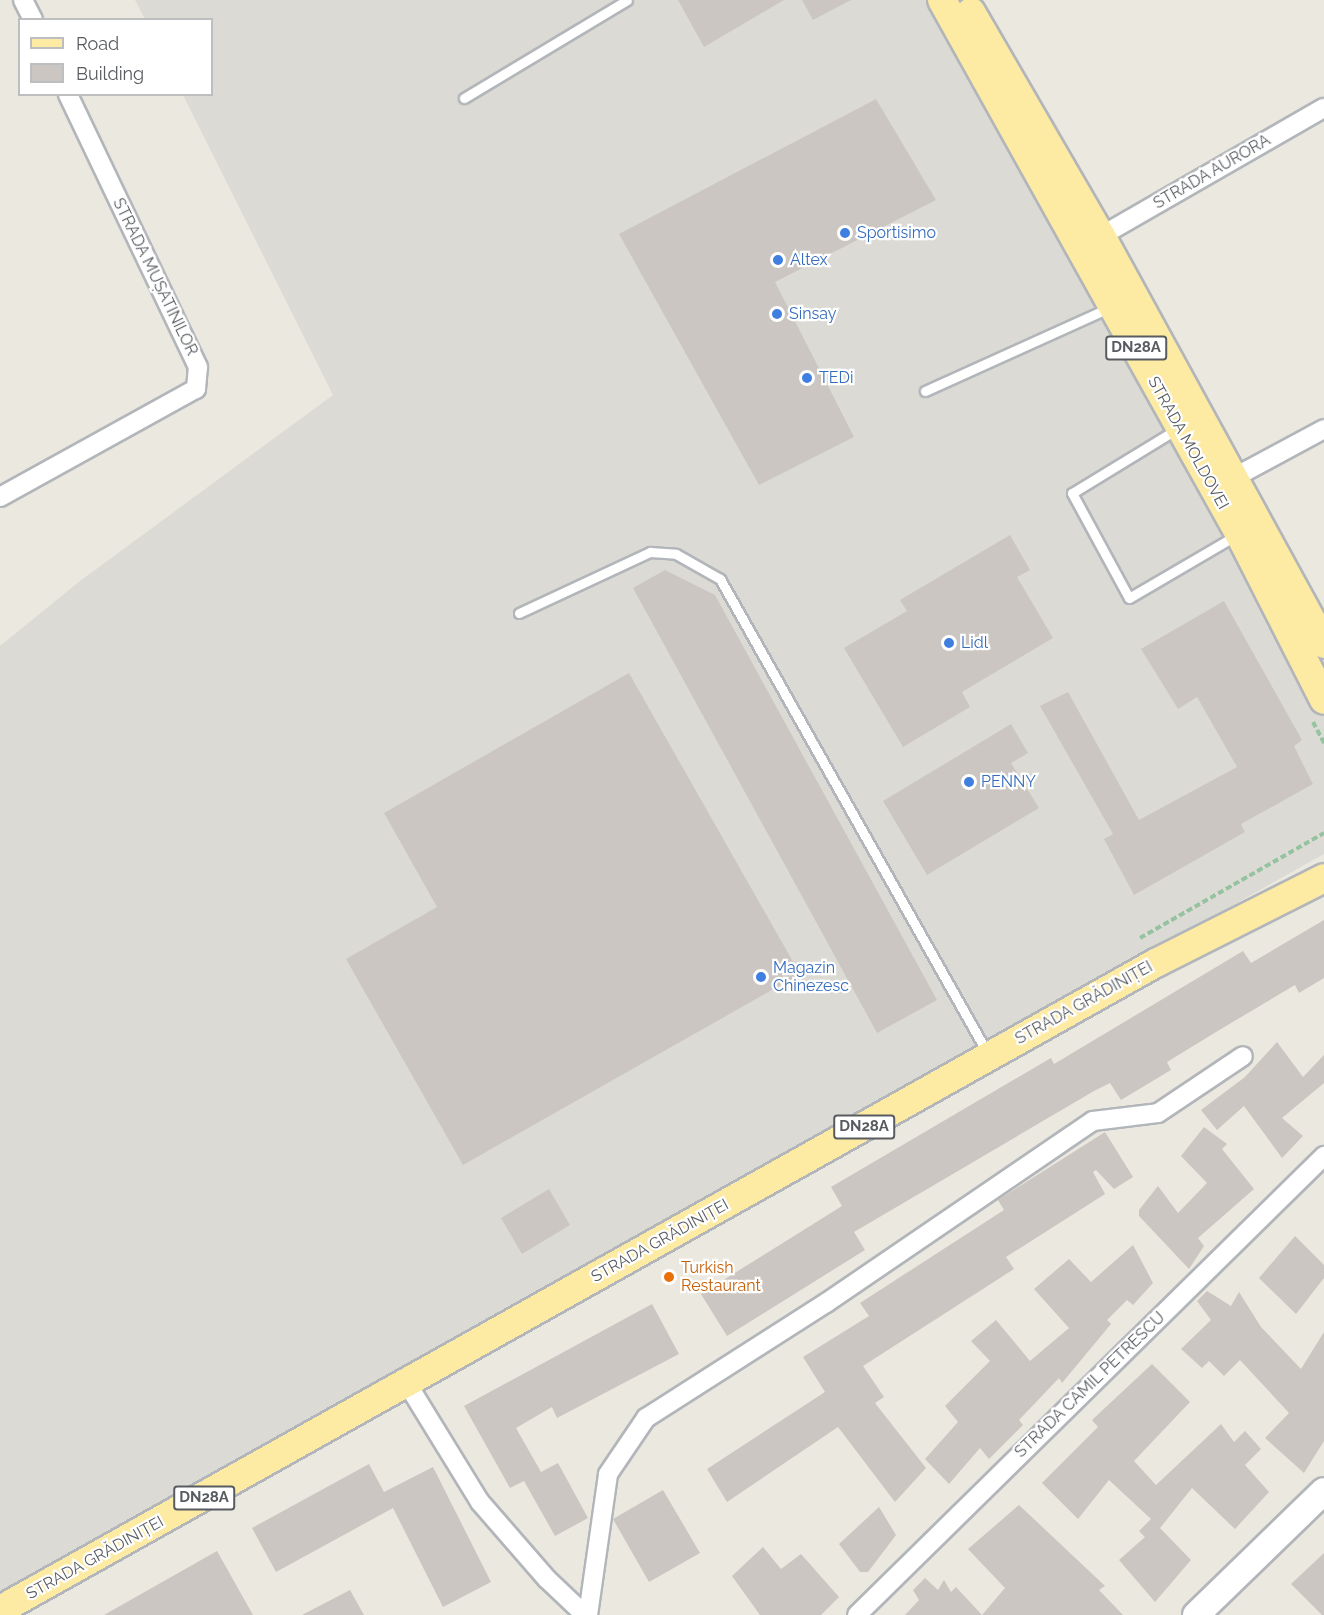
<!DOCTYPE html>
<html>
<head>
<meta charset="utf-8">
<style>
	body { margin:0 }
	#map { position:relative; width:1324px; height:1615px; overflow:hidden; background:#ebe8df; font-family:Raleway,sans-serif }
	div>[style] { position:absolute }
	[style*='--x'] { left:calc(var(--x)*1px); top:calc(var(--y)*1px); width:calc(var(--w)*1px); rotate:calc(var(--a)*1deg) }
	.industrial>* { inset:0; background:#dcdad4 }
	.building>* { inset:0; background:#cbc6c1 }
	.path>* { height:4px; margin-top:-2px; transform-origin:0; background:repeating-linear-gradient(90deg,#95c3a0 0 6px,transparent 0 9px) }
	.roads { filter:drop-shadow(2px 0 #b2b6ba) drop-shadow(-2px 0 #b2b6ba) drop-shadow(0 2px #b2b6ba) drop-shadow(0 -2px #b2b6ba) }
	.service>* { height:9px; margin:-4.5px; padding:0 4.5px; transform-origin:4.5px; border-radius:4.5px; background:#fff }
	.minor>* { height:18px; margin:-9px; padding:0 9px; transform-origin:9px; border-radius:9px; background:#fff }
	.secondary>* { height:26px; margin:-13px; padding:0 13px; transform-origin:13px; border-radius:13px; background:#fff }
	.primary>* { height:28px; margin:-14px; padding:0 14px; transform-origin:14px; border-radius:14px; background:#fdeaa3 }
	.dots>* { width:16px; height:16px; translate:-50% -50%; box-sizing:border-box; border:3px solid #fff; border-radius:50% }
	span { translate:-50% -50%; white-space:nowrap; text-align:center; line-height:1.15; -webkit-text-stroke:4.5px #fff; paint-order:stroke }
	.shield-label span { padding:2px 4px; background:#fff; border:2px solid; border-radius:4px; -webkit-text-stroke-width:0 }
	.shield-label { font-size:15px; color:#585c60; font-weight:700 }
	.street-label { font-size:16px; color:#585c60 }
	.shop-label { font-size:16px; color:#366cbe }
	.left { translate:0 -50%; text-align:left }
	.food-label { font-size:16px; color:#c56008 }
	.legend { position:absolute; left:18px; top:18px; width:195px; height:78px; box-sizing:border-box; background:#fff; border:2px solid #bcbebf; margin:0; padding:8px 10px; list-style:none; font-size:18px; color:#585c60 }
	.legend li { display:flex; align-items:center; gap:12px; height:30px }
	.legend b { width:30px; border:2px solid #bcbebf }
</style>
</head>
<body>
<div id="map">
	<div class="industrial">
		<i style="clip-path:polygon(135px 0,972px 0,1084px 233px,1324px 661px,1324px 854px,0 1597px,0 646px,80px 581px,333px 395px,183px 95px,212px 94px,212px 20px,145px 19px)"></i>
	</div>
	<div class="building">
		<i style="clip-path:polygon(678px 0,784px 0,704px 47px)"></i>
		<i style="clip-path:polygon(802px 0,851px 0,813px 20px)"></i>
		<i style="clip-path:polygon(876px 99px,936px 200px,775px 282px,854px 437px,759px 485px,619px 234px)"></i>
		<i style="clip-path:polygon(1010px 535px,1030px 570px,1017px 577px,1053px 638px,962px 692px,970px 707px,903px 747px,844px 648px,907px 611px,900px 600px)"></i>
		<i style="clip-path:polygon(665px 570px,715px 595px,937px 1000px,877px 1033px,633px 588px)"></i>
		<i style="clip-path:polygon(1224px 601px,1302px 740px,1294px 746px,1313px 784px,1241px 824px,1245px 832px,1134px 895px,1104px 839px,1113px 834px,1040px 706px,1068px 692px,1139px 820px,1237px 767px,1197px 697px,1178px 709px,1141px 649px)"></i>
		<i style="clip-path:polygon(629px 673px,800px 974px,463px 1165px,346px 959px,437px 907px,384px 813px)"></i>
		<i style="clip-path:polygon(1011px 724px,1028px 753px,1011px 763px,1039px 808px,927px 875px,883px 801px)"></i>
		<i style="clip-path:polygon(1324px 920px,1324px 978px,1299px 993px,1295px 985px,1221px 1029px,1167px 1062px,1171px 1070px,1121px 1100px,1110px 1083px,1094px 1091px,854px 1232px,865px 1250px,727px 1336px,701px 1294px,842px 1206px,831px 1187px,1051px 1058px,1054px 1064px,1243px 951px,1251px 963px)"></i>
		<i style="clip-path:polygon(1277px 1042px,1303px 1077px,1324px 1055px,1324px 1083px,1282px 1118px,1303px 1136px,1282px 1158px,1244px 1106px,1217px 1130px,1201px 1110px,1245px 1077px)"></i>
		<i style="clip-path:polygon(1204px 1127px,1227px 1144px,1222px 1149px,1254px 1189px,1198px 1238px,1204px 1246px,1189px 1269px,1139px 1216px,1139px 1210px,1158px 1186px,1178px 1213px,1207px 1183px,1181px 1156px)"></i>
		<i style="clip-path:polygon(1105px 1132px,1133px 1177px,1114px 1189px,1096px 1170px,1093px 1172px,1105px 1194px,1006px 1257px,1014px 1269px,863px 1366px,884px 1397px,875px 1403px,926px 1468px,895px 1502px,838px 1427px,727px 1502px,707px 1469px,825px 1392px,803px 1357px,869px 1316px,860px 1303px,1004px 1210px,998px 1200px)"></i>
		<i style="clip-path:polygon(549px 1189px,570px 1225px,522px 1254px,501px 1218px)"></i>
		<i style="clip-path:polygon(1295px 1236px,1324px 1265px,1324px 1278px,1296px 1314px,1259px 1278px)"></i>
		<i style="clip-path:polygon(1133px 1245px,1153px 1283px,1133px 1305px,1127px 1300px,1107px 1320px,1111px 1324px,1062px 1383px,1059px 1378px,1019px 1420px,1023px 1425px,989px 1459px,980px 1448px,949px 1484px,925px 1459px,958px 1422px,945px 1406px,990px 1361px,971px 1341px,996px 1320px,1030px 1361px,1069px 1328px,1034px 1289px,1069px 1259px,1091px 1282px)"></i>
		<i style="clip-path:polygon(1207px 1291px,1231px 1306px,1239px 1292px,1261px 1327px,1301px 1369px,1324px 1332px,1324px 1441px,1304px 1473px,1265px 1438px,1289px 1413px,1240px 1360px,1224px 1376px,1209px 1361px,1202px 1368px,1181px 1349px,1211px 1320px,1197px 1301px)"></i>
		<i style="clip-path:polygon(652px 1304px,679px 1354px,557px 1418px,552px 1407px,516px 1428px,541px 1472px,558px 1463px,588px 1518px,555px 1536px,524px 1481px,510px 1488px,464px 1406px)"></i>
		<i style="clip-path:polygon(1152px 1364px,1190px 1402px,1134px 1461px,1156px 1485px,1221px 1424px,1234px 1442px,1245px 1431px,1261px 1449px,1245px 1465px,1269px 1492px,1235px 1529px,1192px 1488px,1160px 1528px,1191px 1560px,1155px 1602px,1119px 1560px,1145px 1537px,1139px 1531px,1151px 1519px,1109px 1480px,1078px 1519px,1042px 1483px,1098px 1427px,1092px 1420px)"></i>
		<i style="clip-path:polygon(369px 1464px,384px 1492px,433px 1467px,491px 1582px,443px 1607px,393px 1508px,276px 1572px,252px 1528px)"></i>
		<i style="clip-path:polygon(663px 1490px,700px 1553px,649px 1582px,613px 1519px)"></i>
		<i style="clip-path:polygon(1019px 1505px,1105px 1586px,1099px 1590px,1123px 1615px,905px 1615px,919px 1600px,913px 1590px,925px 1578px,938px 1590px,944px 1580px,951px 1592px,956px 1587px,982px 1615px,1005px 1588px,968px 1549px)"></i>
		<i style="clip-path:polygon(879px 1507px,896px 1535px,868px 1572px,860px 1572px,839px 1544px)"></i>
		<i style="clip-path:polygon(763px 1547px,781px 1569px,801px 1554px,839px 1597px,821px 1615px,760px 1615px,732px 1576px)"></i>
		<i style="clip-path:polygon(217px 1551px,253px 1615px,104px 1615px)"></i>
		<i style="clip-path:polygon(1324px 1553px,1324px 1615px,1322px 1615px,1291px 1584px)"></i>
		<i style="clip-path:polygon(350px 1590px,364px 1615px,302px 1615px)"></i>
	</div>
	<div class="path">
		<i style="--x:1313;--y:722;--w:24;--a:62"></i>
		<i style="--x:1140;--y:938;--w:212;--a:-29.7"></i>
	</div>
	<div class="roads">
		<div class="service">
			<i style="--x:464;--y:98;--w:190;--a:-31"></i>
			<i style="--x:925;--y:391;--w:204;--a:-24.3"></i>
			<i style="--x:1177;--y:429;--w:123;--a:148.6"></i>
			<i style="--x:1072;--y:493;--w:119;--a:61.5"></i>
			<i style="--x:1129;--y:598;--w:125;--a:-30.3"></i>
			<i style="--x:519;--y:613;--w:145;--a:-25"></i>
			<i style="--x:650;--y:552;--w:26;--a:4"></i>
			<i style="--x:676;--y:554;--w:51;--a:29.6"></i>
			<i style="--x:720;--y:579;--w:545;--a:60.57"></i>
		</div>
		<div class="minor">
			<i style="--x:23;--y:0;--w:22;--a:63"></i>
			<i style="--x:1101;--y:236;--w:257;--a:-29.9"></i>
			<i style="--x:1235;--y:477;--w:101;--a:-28.3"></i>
			<i style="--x:0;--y:497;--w:224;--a:-28.9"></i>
			<i style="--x:196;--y:389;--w:22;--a:-85"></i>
			<i style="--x:198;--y:367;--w:302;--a:-115.5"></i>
			<i style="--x:408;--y:1385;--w:137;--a:58.4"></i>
			<i style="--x:480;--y:1502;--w:102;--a:49"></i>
			<i style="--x:547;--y:1579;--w:52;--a:43.5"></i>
			<i style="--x:588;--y:1615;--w:142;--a:-81.9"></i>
			<i style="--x:608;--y:1474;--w:68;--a:-55.8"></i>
			<i style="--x:646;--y:1418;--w:214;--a:-32.6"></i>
			<i style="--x:826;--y:1303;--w:323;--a:-34.3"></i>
			<i style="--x:1093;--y:1121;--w:65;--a:-7"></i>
			<i style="--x:1158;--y:1113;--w:102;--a:-33.8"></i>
			<i style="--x:857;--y:1615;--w:655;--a:-44.51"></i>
		</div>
		<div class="secondary">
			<i style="--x:1196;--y:1615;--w:178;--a:-44.1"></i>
		</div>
		<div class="primary">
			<i style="--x:942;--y:0;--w:610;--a:60.87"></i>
			<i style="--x:1239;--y:533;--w:187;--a:63"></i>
			<i style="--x:971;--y:12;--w:259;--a:59.9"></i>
			<i style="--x:1101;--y:236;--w:465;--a:61.3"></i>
			<i style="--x:0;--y:1610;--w:1325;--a:-29.24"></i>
			<i style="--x:1156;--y:963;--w:188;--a:-26.8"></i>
		</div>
	</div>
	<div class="dots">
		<i style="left:845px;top:233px;background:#3f7fe0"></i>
		<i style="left:778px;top:260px;background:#3f7fe0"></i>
		<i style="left:777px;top:314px;background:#3f7fe0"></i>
		<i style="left:807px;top:378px;background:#3f7fe0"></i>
		<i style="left:949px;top:643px;background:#3f7fe0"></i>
		<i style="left:969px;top:782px;background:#3f7fe0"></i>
		<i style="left:761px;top:977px;background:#3f7fe0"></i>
		<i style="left:669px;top:1277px;background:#e8710a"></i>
	</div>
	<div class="shield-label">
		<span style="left:1136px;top:348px">DN28A</span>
		<span style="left:864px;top:1127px">DN28A</span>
		<span style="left:204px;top:1498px">DN28A</span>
	</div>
	<div class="street-label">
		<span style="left:1212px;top:172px;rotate:-30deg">STRADA AURORA</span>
		<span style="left:155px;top:277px;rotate:64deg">STRADA MUȘATINILOR</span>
		<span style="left:1188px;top:443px;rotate:61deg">STRADA MOLDOVEI</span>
		<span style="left:1084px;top:1003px;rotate:-29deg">STRADA GRĂDINIȚEI</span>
		<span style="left:660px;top:1241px;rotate:-29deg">STRADA GRĂDINIȚEI</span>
		<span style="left:1090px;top:1385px;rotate:-44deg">STRADA CAMIL PETRESCU</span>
		<span style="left:95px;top:1558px;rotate:-29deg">STRADA GRĂDINIȚEI</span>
	</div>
	<div class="shop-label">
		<span class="left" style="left:857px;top:233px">Sportisimo</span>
		<span class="left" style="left:790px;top:260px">Altex</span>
		<span class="left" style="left:789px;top:314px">Sinsay</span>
		<span class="left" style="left:819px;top:378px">TEDi</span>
		<span class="left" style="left:961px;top:643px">Lidl</span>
		<span class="left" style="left:981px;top:782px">PENNY</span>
		<span class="left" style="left:773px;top:977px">Magazin<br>Chinezesc</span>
	</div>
	<div class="food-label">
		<span class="left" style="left:681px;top:1277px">Turkish<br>Restaurant</span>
	</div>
	<ul class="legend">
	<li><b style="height:8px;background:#fdeaa3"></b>Road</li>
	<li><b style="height:16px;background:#cbc6c1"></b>Building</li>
	</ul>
</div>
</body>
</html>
